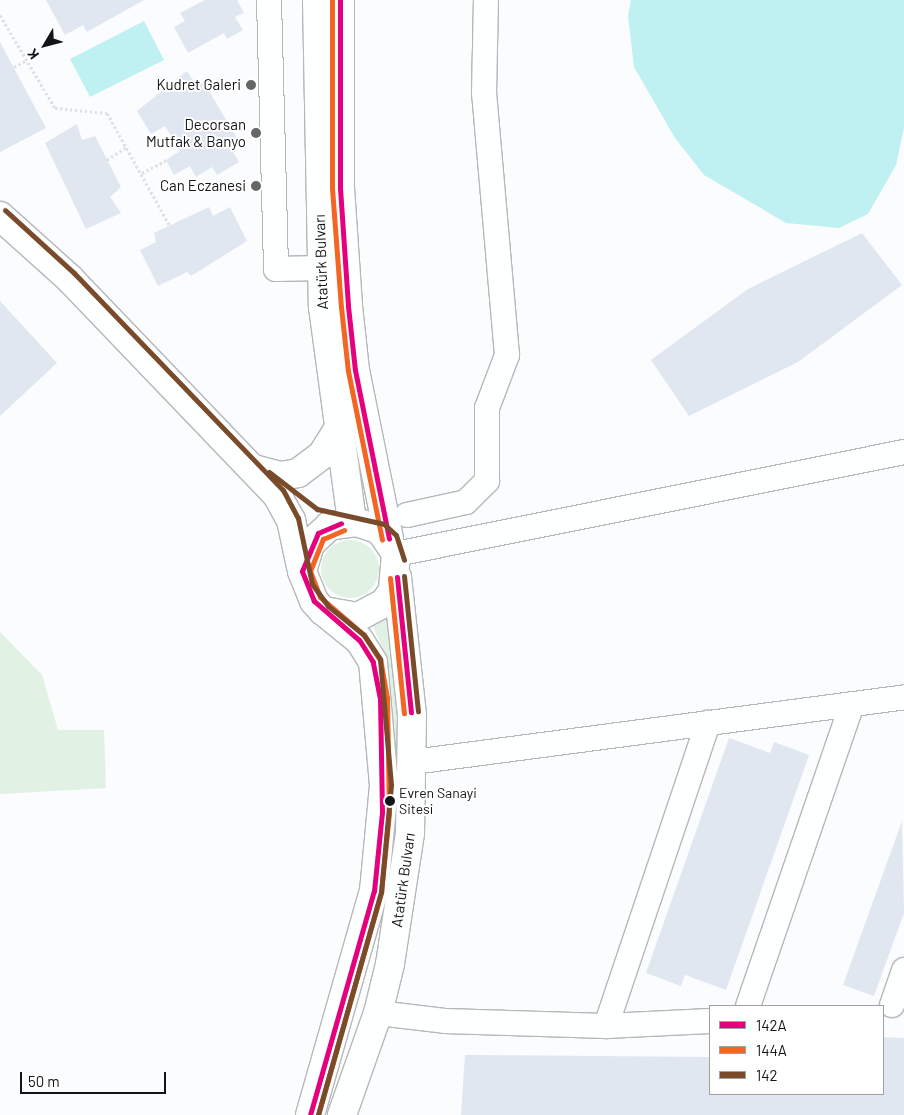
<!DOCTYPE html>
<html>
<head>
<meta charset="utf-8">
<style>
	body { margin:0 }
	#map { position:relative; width:904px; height:1115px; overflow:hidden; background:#fafcfe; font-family:Barlow,sans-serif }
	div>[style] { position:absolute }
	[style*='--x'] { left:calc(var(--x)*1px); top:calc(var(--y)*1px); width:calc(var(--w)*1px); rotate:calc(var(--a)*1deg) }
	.green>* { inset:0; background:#e1f2e5 }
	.round { border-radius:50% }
	.water>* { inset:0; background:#bff1f3 }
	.building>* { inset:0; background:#e0e7f0 }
	.path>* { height:3px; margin-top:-1.5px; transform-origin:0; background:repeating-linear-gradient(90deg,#e0e0e0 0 2.5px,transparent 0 5px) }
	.roads { filter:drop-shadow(1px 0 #b5b7ba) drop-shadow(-1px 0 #b5b7ba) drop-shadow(0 1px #b5b7ba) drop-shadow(0 -1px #b5b7ba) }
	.minor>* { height:24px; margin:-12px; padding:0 12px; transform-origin:12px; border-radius:12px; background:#feffff }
	.major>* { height:28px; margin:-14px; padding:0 14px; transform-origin:14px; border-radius:14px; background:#feffff }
	.bus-1>* { height:5px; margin:-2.5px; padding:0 2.5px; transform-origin:2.5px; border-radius:2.5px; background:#e5007d }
	.bus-2>* { height:5px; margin:-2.5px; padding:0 2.5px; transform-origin:2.5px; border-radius:2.5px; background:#f26522 }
	.bus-3>* { height:5px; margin:-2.5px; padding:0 2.5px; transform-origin:2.5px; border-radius:2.5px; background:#7a4b2a }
	.dots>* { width:14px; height:14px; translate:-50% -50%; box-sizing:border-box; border:2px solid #fff; border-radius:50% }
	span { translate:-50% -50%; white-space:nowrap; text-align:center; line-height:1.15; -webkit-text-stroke:4px #fff; paint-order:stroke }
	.bus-label { font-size:14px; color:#131518 }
	.left { translate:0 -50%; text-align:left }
	.poi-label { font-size:15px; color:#131518 }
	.right { translate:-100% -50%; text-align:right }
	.street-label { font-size:15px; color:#131518 }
	.legend { position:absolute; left:709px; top:1005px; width:175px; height:90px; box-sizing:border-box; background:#fff; border:1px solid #a1a1a3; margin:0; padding:6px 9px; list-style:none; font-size:15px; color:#131518 }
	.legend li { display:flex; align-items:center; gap:10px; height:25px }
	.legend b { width:25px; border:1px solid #a1a1a3 }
	.north { position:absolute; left:20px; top:20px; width:50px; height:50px; -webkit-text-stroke:4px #fff; paint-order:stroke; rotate:233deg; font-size:14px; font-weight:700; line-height:20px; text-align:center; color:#131518 }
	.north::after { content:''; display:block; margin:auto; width:18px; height:22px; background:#131518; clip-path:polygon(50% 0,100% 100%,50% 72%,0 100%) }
	.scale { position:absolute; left:20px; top:1072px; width:146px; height:22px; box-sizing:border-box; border:2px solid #131518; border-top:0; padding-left:6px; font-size:15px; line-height:18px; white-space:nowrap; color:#131518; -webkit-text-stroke:4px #fff; paint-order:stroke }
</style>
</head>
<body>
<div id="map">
	<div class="green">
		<i class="round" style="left:321px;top:540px;width:58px;height:58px"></i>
		<i style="clip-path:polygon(389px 616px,403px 753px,400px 835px,393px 834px,383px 649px,373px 626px)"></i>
		<i style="clip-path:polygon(0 632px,42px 675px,58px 730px,104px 730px,106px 788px,0 794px)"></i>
	</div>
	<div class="water">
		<i style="clip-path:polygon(631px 0,904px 0,904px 128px,896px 165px,868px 214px,839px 228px,786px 223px,704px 175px,675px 138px,634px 67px,628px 16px)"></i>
		<i style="clip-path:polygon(144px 21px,164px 60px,90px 97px,70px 59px)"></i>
	</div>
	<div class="building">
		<i style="clip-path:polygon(46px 0,144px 0,87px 32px,83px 25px,65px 35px)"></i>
		<i style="clip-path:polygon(205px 0,237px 0,244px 13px,235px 17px,243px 30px,227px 39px,224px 33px,188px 53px,174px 27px,185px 21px,180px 13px)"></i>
		<i style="clip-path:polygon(0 42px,46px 128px,0 152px)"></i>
		<i style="clip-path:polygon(187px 71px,196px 85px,203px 81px,240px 143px,231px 149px,239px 162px,217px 175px,212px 167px,196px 177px,190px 166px,174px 175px,166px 160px,180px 151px,165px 126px,151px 134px,137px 111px)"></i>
		<i style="clip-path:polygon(77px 124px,82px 140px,95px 136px,121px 187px,110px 197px,121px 213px,86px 229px,45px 143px)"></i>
		<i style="clip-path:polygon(209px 207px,213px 216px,230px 207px,247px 241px,191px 276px,187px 272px,158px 286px,140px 250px,156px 242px,154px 233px)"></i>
		<i style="clip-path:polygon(862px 233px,902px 285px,798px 362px,689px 416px,651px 360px,748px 289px)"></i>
		<i style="clip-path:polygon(0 301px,57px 363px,0 416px)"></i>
		<i style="clip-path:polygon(729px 738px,770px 753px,774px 742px,809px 755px,726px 990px,685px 975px,681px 986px,646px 973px)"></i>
		<i style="clip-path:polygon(902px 821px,904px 913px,874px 996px,843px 985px)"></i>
		<i style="clip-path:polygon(883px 1037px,904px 1038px,904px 1115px,461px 1115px,465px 1055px,710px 1057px,710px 1094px,883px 1094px)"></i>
	</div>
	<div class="path">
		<i style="--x:0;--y:15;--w:108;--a:59.4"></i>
		<i style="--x:55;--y:108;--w:52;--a:5.5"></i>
		<i style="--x:107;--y:113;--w:129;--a:60.9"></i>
		<i style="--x:14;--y:67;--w:13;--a:-29"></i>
		<i style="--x:107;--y:160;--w:25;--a:-34"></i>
		<i style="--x:142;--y:173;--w:27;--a:-28"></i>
	</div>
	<div class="roads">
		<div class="minor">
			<i style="--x:269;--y:0;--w:269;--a:88.5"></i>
			<i style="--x:276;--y:269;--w:44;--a:-1.3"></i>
			<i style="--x:407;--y:515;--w:60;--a:-12.4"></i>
			<i style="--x:466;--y:502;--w:30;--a:-45"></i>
			<i style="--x:487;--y:481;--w:73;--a:-90"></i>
			<i style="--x:487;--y:408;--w:57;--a:-69.3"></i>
			<i style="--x:507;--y:355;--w:262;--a:-95"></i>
			<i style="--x:484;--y:94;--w:94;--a:-88.8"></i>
			<i style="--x:396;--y:554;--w:518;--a:-11.35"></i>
			<i style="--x:413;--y:762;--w:495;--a:-7.5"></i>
			<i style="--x:892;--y:1005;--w:37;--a:-71"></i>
			<i style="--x:748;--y:1006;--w:319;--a:-71"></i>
			<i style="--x:378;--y:1013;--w:67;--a:6.8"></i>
			<i style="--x:445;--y:1021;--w:161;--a:1.8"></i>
			<i style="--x:606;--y:1026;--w:104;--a:-2.8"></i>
			<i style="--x:606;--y:1026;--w:320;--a:-71.4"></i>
		</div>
		<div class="major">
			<i style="--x:317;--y:0;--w:307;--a:88.9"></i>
			<i style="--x:323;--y:307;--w:217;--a:82.3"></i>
			<i style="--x:340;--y:0;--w:188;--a:90"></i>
			<i style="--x:340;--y:188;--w:118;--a:86.1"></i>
			<i style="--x:348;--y:306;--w:64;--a:83.8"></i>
			<i style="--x:355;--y:370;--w:172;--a:78.6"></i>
			<i style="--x:0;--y:216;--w:93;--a:41.9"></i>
			<i style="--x:69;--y:278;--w:301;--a:46.2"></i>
			<i style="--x:277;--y:495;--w:29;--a:61"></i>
			<i style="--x:291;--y:520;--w:48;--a:78"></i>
			<i style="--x:254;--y:469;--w:27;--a:15"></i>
			<i style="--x:280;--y:476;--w:18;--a:-9"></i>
			<i style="--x:298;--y:473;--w:30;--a:-37"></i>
			<i style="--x:322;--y:455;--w:31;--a:-58"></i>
			<i style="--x:310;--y:1115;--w:233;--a:-74.1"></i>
			<i style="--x:374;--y:891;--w:106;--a:-84.6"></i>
			<i style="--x:384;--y:785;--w:123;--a:-95.1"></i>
			<i style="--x:373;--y:662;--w:26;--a:-122"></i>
			<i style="--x:359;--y:640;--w:46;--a:-141.1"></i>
			<i style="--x:323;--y:611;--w:13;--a:-132"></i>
			<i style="--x:314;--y:601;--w:32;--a:-112"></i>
			<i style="--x:302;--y:571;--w:28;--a:-73"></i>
			<i style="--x:310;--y:544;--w:26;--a:-43"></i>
			<i style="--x:329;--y:526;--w:27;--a:-8"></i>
			<i style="--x:356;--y:522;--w:25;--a:18"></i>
			<i style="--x:380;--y:530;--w:29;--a:56"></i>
			<i style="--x:396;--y:554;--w:37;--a:95"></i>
			<i style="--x:393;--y:591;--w:15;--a:127"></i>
			<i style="--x:384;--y:603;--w:30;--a:152"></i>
			<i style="--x:358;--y:617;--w:36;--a:-170"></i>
			<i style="--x:342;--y:1115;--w:108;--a:-70.6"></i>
			<i style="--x:378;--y:1013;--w:50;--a:-76.2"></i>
			<i style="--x:390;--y:964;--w:133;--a:-81.3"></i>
			<i style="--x:410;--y:833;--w:118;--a:-89"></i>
			<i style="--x:412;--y:715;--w:139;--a:-96.2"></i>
		</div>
	</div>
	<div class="bus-1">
		<i style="--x:340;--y:0;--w:188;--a:90"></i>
		<i style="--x:340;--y:188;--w:118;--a:86.1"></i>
		<i style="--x:348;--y:306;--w:64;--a:83.8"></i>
		<i style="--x:355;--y:370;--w:172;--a:78.6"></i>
		<i style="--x:397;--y:577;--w:136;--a:84.1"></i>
		<i style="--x:310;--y:1115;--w:233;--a:-74.1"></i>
		<i style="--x:374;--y:891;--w:79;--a:-84.2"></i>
		<i style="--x:382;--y:812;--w:113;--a:-91"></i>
		<i style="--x:380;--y:699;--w:38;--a:-101"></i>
		<i style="--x:373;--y:662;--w:26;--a:-122"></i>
		<i style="--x:359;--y:640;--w:60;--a:-139.1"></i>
		<i style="--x:314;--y:601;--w:32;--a:-112"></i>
		<i style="--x:302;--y:571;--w:41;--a:-67.2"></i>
		<i style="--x:318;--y:533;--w:25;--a:-23"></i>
	</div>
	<div class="bus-2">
		<i style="--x:332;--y:0;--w:188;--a:90"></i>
		<i style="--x:332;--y:188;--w:119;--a:85.7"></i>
		<i style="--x:341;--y:307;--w:64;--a:83.8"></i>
		<i style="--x:348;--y:371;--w:172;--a:78.6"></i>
		<i style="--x:390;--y:578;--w:136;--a:84.1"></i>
		<i style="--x:318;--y:1115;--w:232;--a:-74.2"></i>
		<i style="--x:381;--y:892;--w:79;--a:-84.2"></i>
		<i style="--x:389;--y:813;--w:115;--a:-91"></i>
		<i style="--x:387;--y:698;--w:39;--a:-100"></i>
		<i style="--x:380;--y:660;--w:30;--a:-123"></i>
		<i style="--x:364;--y:635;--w:58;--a:-139.2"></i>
		<i style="--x:320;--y:597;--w:28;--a:-111"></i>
		<i style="--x:310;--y:571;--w:35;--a:-68"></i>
		<i style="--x:323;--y:539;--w:23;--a:-23"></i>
	</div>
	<div class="bus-3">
		<i style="--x:5;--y:210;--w:93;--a:42.4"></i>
		<i style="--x:74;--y:273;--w:301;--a:46.1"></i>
		<i style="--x:283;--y:490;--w:32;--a:62"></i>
		<i style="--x:298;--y:518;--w:67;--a:78"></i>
		<i style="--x:312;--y:584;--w:27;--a:54"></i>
		<i style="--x:328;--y:606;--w:46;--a:38.9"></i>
		<i style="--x:364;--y:635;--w:29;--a:56"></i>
		<i style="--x:380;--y:659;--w:126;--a:85"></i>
		<i style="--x:391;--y:785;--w:107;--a:95.3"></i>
		<i style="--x:381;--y:892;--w:232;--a:105.8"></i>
		<i style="--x:269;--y:472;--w:61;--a:37.6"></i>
		<i style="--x:317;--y:509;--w:69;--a:12.6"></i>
		<i style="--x:384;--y:524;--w:16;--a:43"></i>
		<i style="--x:396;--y:535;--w:26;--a:72"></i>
		<i style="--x:404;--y:576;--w:136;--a:84.1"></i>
	</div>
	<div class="dots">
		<i style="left:251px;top:85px;background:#646668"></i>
		<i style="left:256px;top:133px;background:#646668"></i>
		<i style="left:256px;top:186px;background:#646668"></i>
		<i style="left:390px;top:801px;background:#131518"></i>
	</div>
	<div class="bus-label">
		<span class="left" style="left:399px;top:801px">Evren Sanayi<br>Sitesi</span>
	</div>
	<div class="poi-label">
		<span class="right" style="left:241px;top:85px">Kudret Galeri</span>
		<span class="right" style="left:246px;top:133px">Decorsan<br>Mutfak &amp; Banyo</span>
		<span class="right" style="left:246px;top:186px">Can Eczanesi</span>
	</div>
	<div class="street-label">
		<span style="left:321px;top:262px;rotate:-92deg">Atatürk Bulvarı</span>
		<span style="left:403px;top:880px;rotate:-82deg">Atatürk Bulvarı</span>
	</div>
	<ul class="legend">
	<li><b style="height:6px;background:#e5007d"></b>142A</li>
	<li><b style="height:6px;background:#f26522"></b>144A</li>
	<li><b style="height:6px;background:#7a4b2a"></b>142</li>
	</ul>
	<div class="north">K</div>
	<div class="scale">50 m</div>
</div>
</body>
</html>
